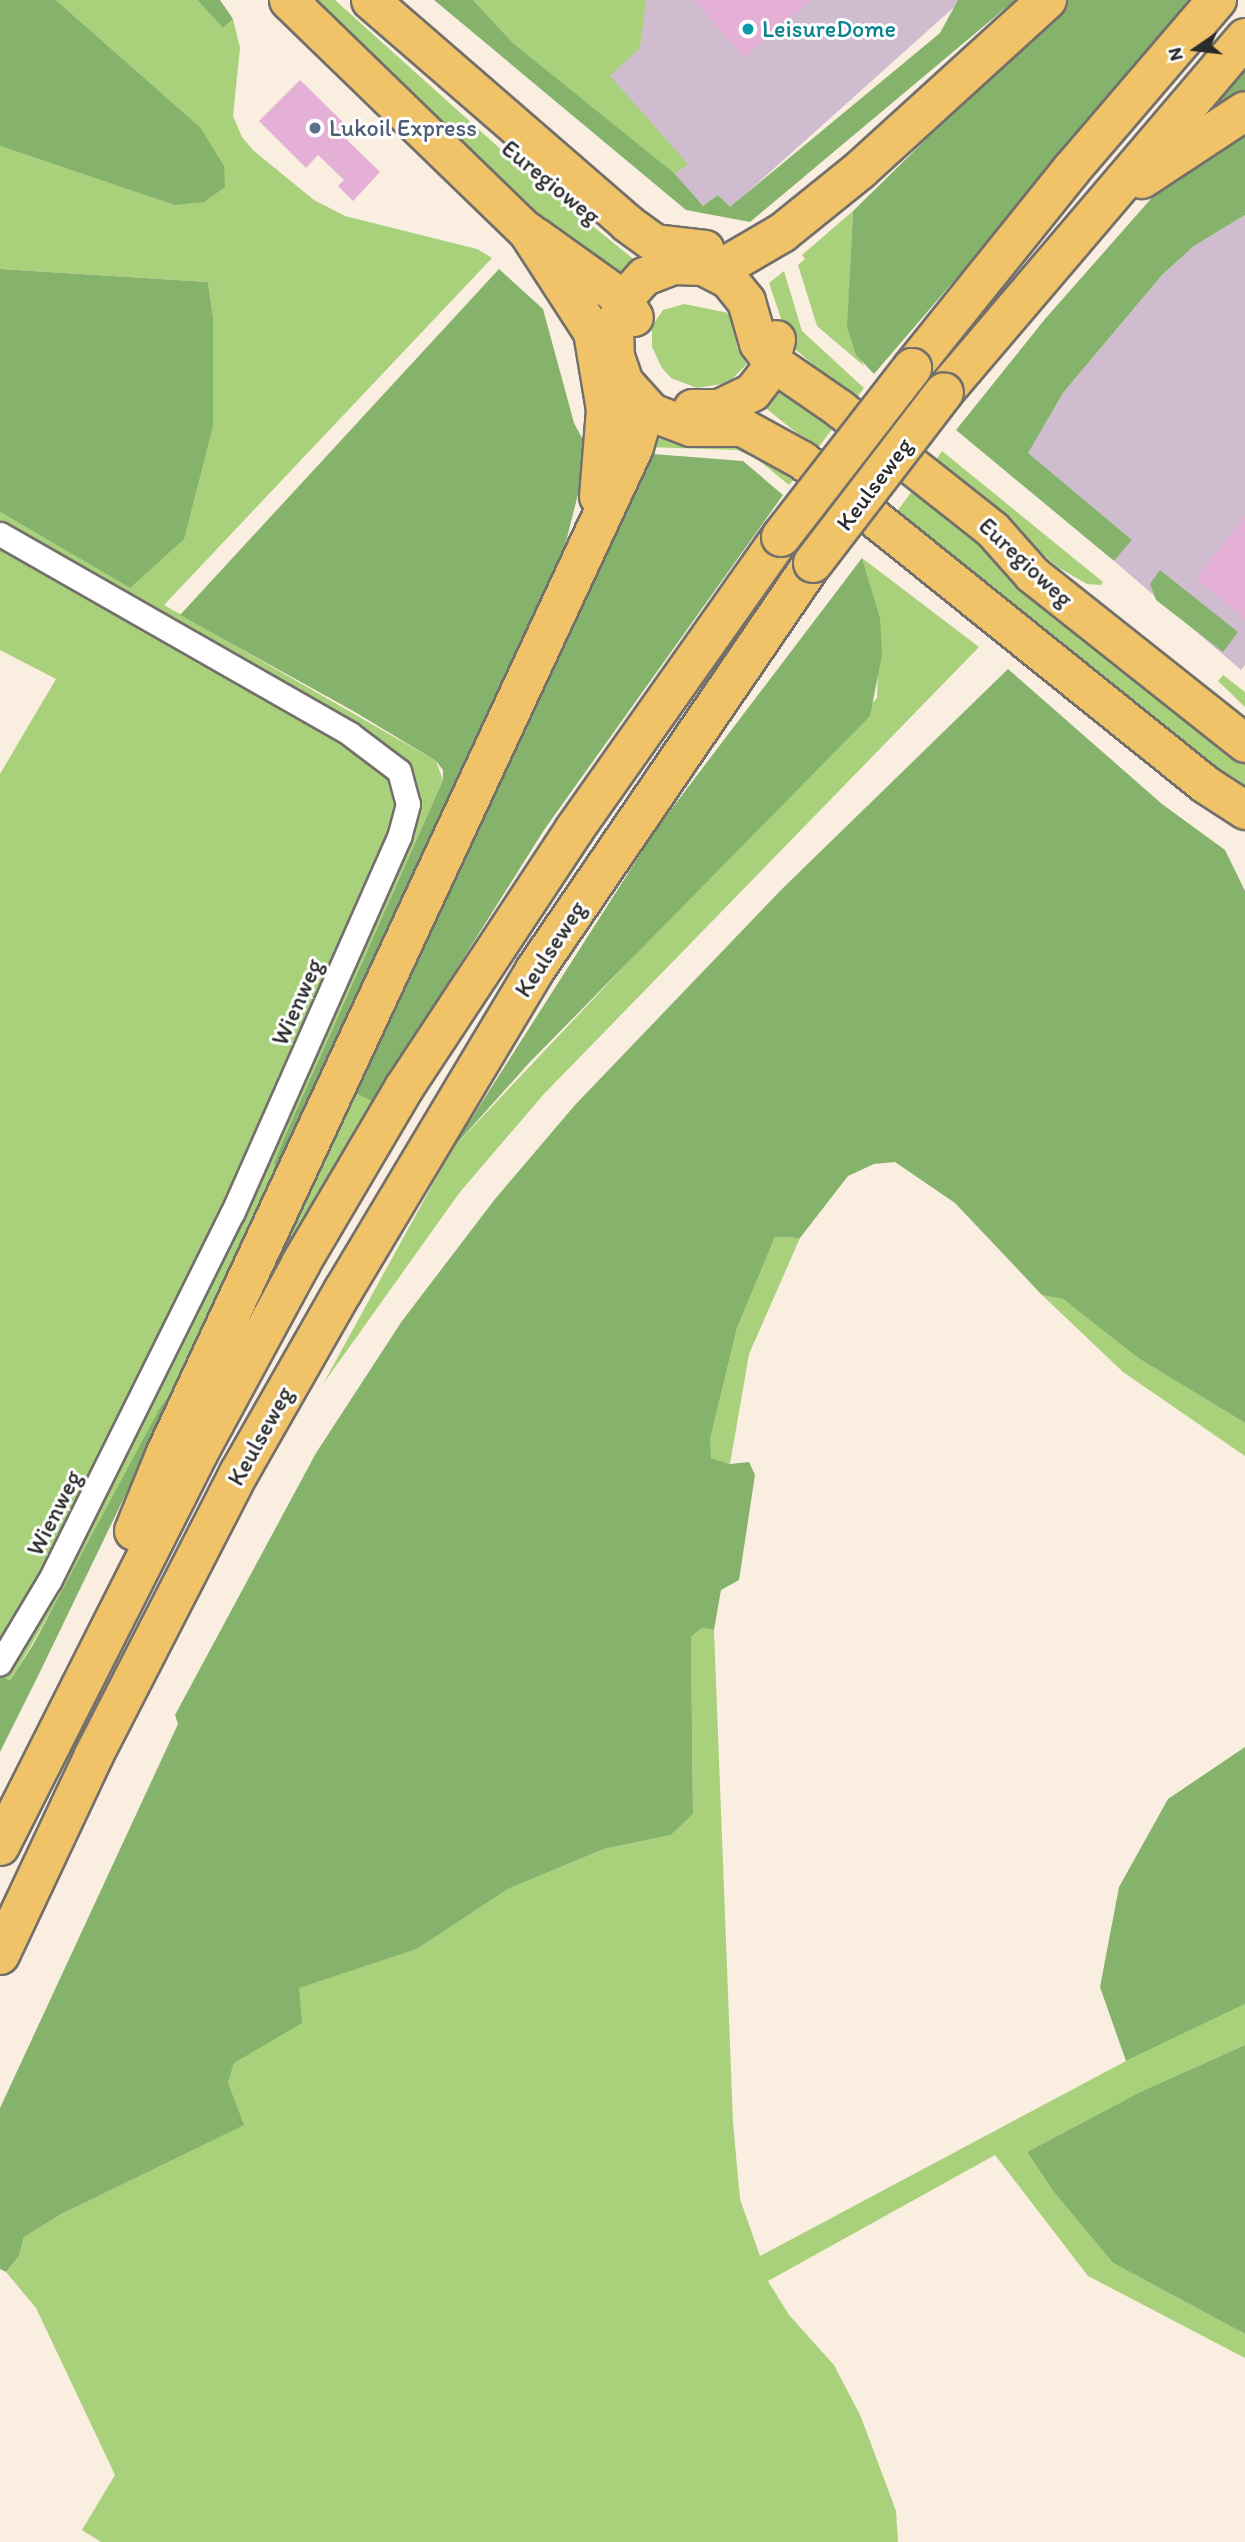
<!DOCTYPE html>
<html>
<head>
<meta charset="utf-8">
<style>
	body { margin:0 }
	#map { position:relative; width:1245px; height:2542px; overflow:hidden; background:#f9eee0; font-family:Itim,sans-serif }
	div>[style] { position:absolute }
	[style*='--x'] { left:calc(var(--x)*1px); top:calc(var(--y)*1px); width:calc(var(--w)*1px); rotate:calc(var(--a)*1deg) }
	.industrial>* { inset:0; background:#cfbdcf }
	.green>* { inset:0; background:#a9d17c }
	.forest>* { inset:0; background:#86b36c }
	.building>* { inset:0; background:#e4b0d6 }
	.roads { filter:drop-shadow(2px 0 #736f6a) drop-shadow(-2px 0 #736f6a) drop-shadow(0 2px #736f6a) drop-shadow(0 -2px #736f6a) }
	.street>* { height:23px; margin:-11.5px; padding:0 11.5px; transform-origin:11.5px; border-radius:11.5px; background:#fff }
	.primary>* { height:37px; margin:-18.5px; padding:0 18.5px; transform-origin:18.5px; border-radius:18.5px; background:#f1c369 }
	.highway>* { height:38px; margin:-19px; padding:0 19px; transform-origin:19px; border-radius:19px; background:#f1c369 }
	.bridges { filter:drop-shadow(2px 0 #736f6a) drop-shadow(-2px 0 #736f6a) drop-shadow(0 2px #736f6a) drop-shadow(0 -2px #736f6a) }
	.highway-bridge>* { height:38px; margin:-19px; padding:0 19px; transform-origin:19px; border-radius:19px; background:#f1c369 }
	.dots>* { width:19px; height:19px; translate:-50% -50%; box-sizing:border-box; border:4px solid #fff; border-radius:50% }
	span { translate:-50% -50%; white-space:nowrap; text-align:center; line-height:1.15; -webkit-text-stroke:6px #fff; paint-order:stroke }
	.culture-label { font-size:24px; color:#0d838f }
	.left { translate:0 -50%; text-align:left }
	.service-label { font-size:24px; color:#4e5e75 }
	.street-label { font-size:24px; color:#2b2b2b }
	.north { position:absolute; left:1161px; top:14px; width:70px; height:70px; -webkit-text-stroke:5px #fff; paint-order:stroke; rotate:256deg; font-size:19px; font-weight:700; line-height:28px; text-align:center; color:#2b2b2b }
	.north::after { content:''; display:block; margin:auto; width:24px; height:32px; background:#2b2b2b; clip-path:polygon(50% 0,100% 100%,50% 72%,0 100%) }
</style>
</head>
<body>
<div id="map">
	<div class="industrial">
		<i style="clip-path:polygon(473px 0,962px 0,730px 208px,718px 195px,704px 206px)"></i>
		<i style="clip-path:polygon(1245px 215px,1245px 665px,1241px 670px,1114px 561px,1132px 540px,1027px 453px,1063px 393px,1162px 275px,1194px 246px)"></i>
	</div>
	<div class="green">
		<i style="clip-path:polygon(56px 0,197px 0,223px 28px,233px 19px,240px 48px,233px 116px,242px 137px,254px 151px,314px 200px,345px 216px,477px 249px,492px 258px,164px 605px,436px 761px,443px 780px,284px 1138px,274px 1163px,279px 1183px,177px 1388px,162px 1404px,106px 1516px,10px 1682px,0 1675px,0 774px,56px 679px,0 650px,0 512px,130px 588px,213px 426px,213px 317px,208px 282px,0 269px,0 146px,174px 205px,200px 127px)"></i>
		<i style="clip-path:polygon(311px 0,335px 0,525px 171px,637px 262px,623px 282px,525px 210px)"></i>
		<i style="clip-path:polygon(473px 0,646px 0,640px 48px,610px 76px,688px 164px,675px 174px,657px 162px,514px 44px)"></i>
		<i style="clip-path:polygon(853px 211px,848px 316px,852px 343px,864px 366px,817px 326px,798px 265px,805px 259px,802px 255px)"></i>
		<i style="clip-path:polygon(784px 271px,802px 331px,864px 388px,855px 400px,790px 345px,769px 283px)"></i>
		<i style="clip-path:polygon(684px 304px,729px 313px,738px 350px,747px 364px,728px 383px,697px 388px,671px 378px,662px 368px,652px 347px,652px 326px,663px 310px)"></i>
		<i style="clip-path:polygon(772px 378px,837px 423px,817px 449px,758px 402px)"></i>
		<i style="clip-path:polygon(648px 426px,729px 434px,797px 476px,789px 485px,757px 459px,737px 450px,646px 447px)"></i>
		<i style="clip-path:polygon(942px 451px,1103px 582px,1101px 585px,1087px 584px,1059px 568px,933px 464px)"></i>
		<i style="clip-path:polygon(916px 486px,1245px 752px,1245px 798px,895px 514px)"></i>
		<i style="clip-path:polygon(862px 558px,979px 647px,543px 1095px,460px 1192px,323px 1384px,452px 1149px,877px 698px,880px 617px)"></i>
		<i style="clip-path:polygon(1223px 675px,1245px 692px,1245px 707px,1218px 681px)"></i>
		<i style="clip-path:polygon(348px 1089px,373px 1102px,194px 1410px)"></i>
		<i style="clip-path:polygon(775px 1237px,800px 1238px,749px 1354px,730px 1464px,710px 1458px,710px 1440px,737px 1328px)"></i>
		<i style="clip-path:polygon(1042px 1295px,1063px 1299px,1138px 1358px,1245px 1423px,1245px 1456px,1123px 1372px)"></i>
		<i style="clip-path:polygon(702px 1628px,714px 1630px,733px 2123px,740px 2199px,760px 2256px,1126px 2061px,1245px 2004px,1245px 2045px,1140px 2092px,1027px 2152px,1053px 2191px,1113px 2263px,1245px 2334px,1245px 2358px,1088px 2276px,995px 2155px,768px 2281px,789px 2315px,834px 2365px,861px 2417px,896px 2511px,898px 2542px,101px 2542px,82px 2530px,115px 2475px,36px 2308px,6px 2272px,19px 2256px,24px 2237px,63px 2213px,228px 2083px,234px 2062px,265px 2042px,298px 1988px,417px 1949px,508px 1889px,604px 1849px,671px 1835px,693px 1814px,691px 1637px)"></i>
	</div>
	<div class="forest">
		<i style="clip-path:polygon(0 0,56px 0,200px 127px,224px 166px,225px 187px,204px 202px,174px 205px,0 146px)"></i>
		<i style="clip-path:polygon(197px 0,220px 0,233px 19px,223px 28px)"></i>
		<i style="clip-path:polygon(434px 0,473px 0,514px 44px,675px 174px,703px 206px,718px 195px,730px 207px,940px 33px,958px 0,1015px 0,750px 222px,686px 210px)"></i>
		<i style="clip-path:polygon(1068px 0,1195px 0,874px 374px,856px 355px,847px 327px,853px 211px)"></i>
		<i style="clip-path:polygon(1245px 69px,1245px 100px,1216px 117px,1208px 109px)"></i>
		<i style="clip-path:polygon(1245px 131px,1245px 215px,1194px 246px,1162px 275px,1063px 393px,1028px 453px,1132px 540px,1114px 561px,956px 430px,1045px 319px,1164px 184px)"></i>
		<i style="clip-path:polygon(0 269px,208px 282px,213px 317px,213px 426px,184px 539px,130px 588px,0 512px)"></i>
		<i style="clip-path:polygon(499px 269px,543px 309px,574px 423px,589px 451px,558px 573px,279px 1183px,274px 1163px,284px 1138px,443px 780px,443px 770px,436px 761px,355px 712px,180px 615px)"></i>
		<i style="clip-path:polygon(640px 453px,743px 461px,783px 495px,544px 830px,373px 1102px,348px 1089px)"></i>
		<i style="clip-path:polygon(862px 558px,880px 617px,882px 655px,870px 716px,529px 1063px,452px 1149px,657px 828px)"></i>
		<i style="clip-path:polygon(1160px 570px,1238px 632px,1223px 652px,1156px 600px,1150px 584px)"></i>
		<i style="clip-path:polygon(1008px 669px,1162px 804px,1225px 850px,1245px 891px,1245px 1423px,1138px 1358px,1063px 1299px,1042px 1295px,955px 1203px,895px 1162px,874px 1164px,848px 1176px,800px 1238px,775px 1237px,737px 1328px,710px 1440px,711px 1458px,730px 1464px,749px 1462px,755px 1475px,739px 1580px,721px 1590px,714px 1630px,702px 1628px,691px 1637px,693px 1814px,671px 1835px,604px 1849px,508px 1889px,417px 1949px,299px 1988px,302px 2023px,234px 2063px,228px 2083px,244px 2125px,63px 2213px,24px 2237px,19px 2256px,6px 2272px,0 2269px,0 2108px,178px 1724px,175px 1715px,316px 1453px,402px 1321px,495px 1199px,575px 1105px,782px 889px)"></i>
		<i style="clip-path:polygon(177px 1388px,38px 1676px,0 1752px,0 1675px,10px 1681px,34px 1643px,162px 1404px)"></i>
		<i style="clip-path:polygon(1245px 1747px,1245px 2004px,1126px 2061px,1100px 1987px,1119px 1887px,1168px 1799px)"></i>
		<i style="clip-path:polygon(1245px 2045px,1245px 2334px,1113px 2263px,1053px 2191px,1027px 2152px,1140px 2092px)"></i>
	</div>
	<div class="building">
		<i style="clip-path:polygon(694px 0,811px 0,744px 58px)"></i>
		<i style="clip-path:polygon(300px 80px,347px 126px,340px 133px,380px 172px,353px 201px,338px 186px,344px 180px,318px 155px,306px 168px,259px 121px)"></i>
		<i style="clip-path:polygon(1245px 516px,1245px 619px,1196px 578px)"></i>
	</div>
	<div class="roads">
		<div class="street">
			<i style="--x:0;--y:534;--w:403;--a:29.7"></i>
			<i style="--x:350;--y:734;--w:61;--a:37.1"></i>
			<i style="--x:399;--y:771;--w:34;--a:75"></i>
			<i style="--x:408;--y:804;--w:34;--a:105"></i>
			<i style="--x:399;--y:837;--w:411;--a:113.9"></i>
			<i style="--x:232;--y:1213;--w:411;--a:116.4"></i>
			<i style="--x:49;--y:1581;--w:96;--a:120.9"></i>
		</div>
		<div class="primary">
			<i style="--x:288;--y:0;--w:366;--a:44.1"></i>
			<i style="--x:370;--y:0;--w:340;--a:40.9"></i>
			<i style="--x:627;--y:223;--w:34;--a:36"></i>
			<i style="--x:655;--y:243;--w:50;--a:6.8"></i>
			<i style="--x:535;--y:236;--w:108;--a:35.6"></i>
			<i style="--x:623;--y:299;--w:21;--a:59"></i>
			<i style="--x:692;--y:408;--w:27;--a:0"></i>
			<i style="--x:719;--y:408;--w:37;--a:-26"></i>
			<i style="--x:752;--y:392;--w:24;--a:-52"></i>
			<i style="--x:767;--y:373;--w:35;--a:-75"></i>
			<i style="--x:1245;--y:743;--w:272;--a:-141.6"></i>
			<i style="--x:1032;--y:574;--w:60;--a:-131.6"></i>
			<i style="--x:992;--y:529;--w:195;--a:-141.7"></i>
			<i style="--x:839;--y:408;--w:81;--a:-145.5"></i>
			<i style="--x:772;--y:362;--w:24;--a:-126"></i>
			<i style="--x:758;--y:343;--w:44;--a:-105.9"></i>
			<i style="--x:746;--y:301;--w:28;--a:-129"></i>
			<i style="--x:728;--y:279;--w:29;--a:-153"></i>
			<i style="--x:702;--y:266;--w:29;--a:-178"></i>
			<i style="--x:673;--y:265;--w:31;--a:159"></i>
			<i style="--x:644;--y:276;--w:31;--a:132"></i>
			<i style="--x:623;--y:299;--w:31;--a:107"></i>
			<i style="--x:614;--y:329;--w:27;--a:88"></i>
			<i style="--x:615;--y:356;--w:28;--a:71"></i>
			<i style="--x:624;--y:382;--w:40;--a:48"></i>
			<i style="--x:651;--y:412;--w:42;--a:21"></i>
			<i style="--x:690;--y:427;--w:52;--a:0"></i>
			<i style="--x:742;--y:427;--w:68;--a:28.8"></i>
			<i style="--x:802;--y:460;--w:517;--a:38.8"></i>
			<i style="--x:1205;--y:784;--w:48;--a:33"></i>
		</div>
		<div class="highway">
			<i style="--x:1142;--y:179;--w:123;--a:-33.4"></i>
			<i style="--x:528;--y:232;--w:119;--a:57"></i>
			<i style="--x:593;--y:332;--w:79;--a:80.5"></i>
			<i style="--x:606;--y:410;--w:87;--a:94.6"></i>
			<i style="--x:734;--y:261;--w:56;--a:-30.3"></i>
			<i style="--x:782;--y:233;--w:100;--a:-38.9"></i>
			<i style="--x:860;--y:170;--w:253;--a:-42.3"></i>
			<i style="--x:912;--y:368;--w:255;--a:-51.2"></i>
			<i style="--x:1072;--y:169;--w:223;--a:-49.4"></i>
			<i style="--x:944;--y:392;--w:465;--a:-49.6"></i>
			<i style="--x:134;--y:1531;--w:82;--a:-67.8"></i>
			<i style="--x:165;--y:1455;--w:1112;--a:-65.05"></i>
			<i style="--x:634;--y:447;--w:25;--a:-74"></i>
			<i style="--x:641;--y:423;--w:19;--a:-90"></i>
			<i style="--x:0;--y:1846;--w:441;--a:-63.2"></i>
			<i style="--x:199;--y:1452;--w:215;--a:-61.6"></i>
			<i style="--x:301;--y:1263;--w:203;--a:-59.5"></i>
			<i style="--x:404;--y:1088;--w:309;--a:-56.6"></i>
			<i style="--x:574;--y:830;--w:359;--a:-54.8"></i>
			<i style="--x:0;--y:1955;--w:221;--a:-64.8"></i>
			<i style="--x:94;--y:1755;--w:317;--a:-62.8"></i>
			<i style="--x:239;--y:1473;--w:210;--a:-60.3"></i>
			<i style="--x:343;--y:1291;--w:374;--a:-59.1"></i>
			<i style="--x:535;--y:970;--w:493;--a:-55.7"></i>
		</div>
	</div>
	<div class="bridges">
		<div class="highway-bridge">
			<i style="--x:781;--y:537;--w:214;--a:-52.2"></i>
			<i style="--x:813;--y:563;--w:215;--a:-52.5"></i>
		</div>
	</div>
	<div class="dots">
		<i style="left:748px;top:29px;background:#0f9aa8"></i>
		<i style="left:315px;top:128px;background:#5c6f8a"></i>
	</div>
	<div class="culture-label">
		<span class="left" style="left:762px;top:29px">LeisureDome</span>
	</div>
	<div class="service-label">
		<span class="left" style="left:329px;top:128px">Lukoil Express</span>
	</div>
	<div class="street-label">
		<span style="left:551px;top:182px;rotate:39deg">Euregioweg</span>
		<span style="left:874px;top:484px;rotate:-53deg">Keulseweg</span>
		<span style="left:1026px;top:562px;rotate:43deg">Euregioweg</span>
		<span style="left:550px;top:949px;rotate:-57deg">Keulseweg</span>
		<span style="left:297px;top:1002px;rotate:-66deg">Wienweg</span>
		<span style="left:260px;top:1436px;rotate:-61deg">Keulseweg</span>
		<span style="left:54px;top:1513px;rotate:-63deg">Wienweg</span>
	</div>
	<div class="north">N</div>
</div>
</body>
</html>
